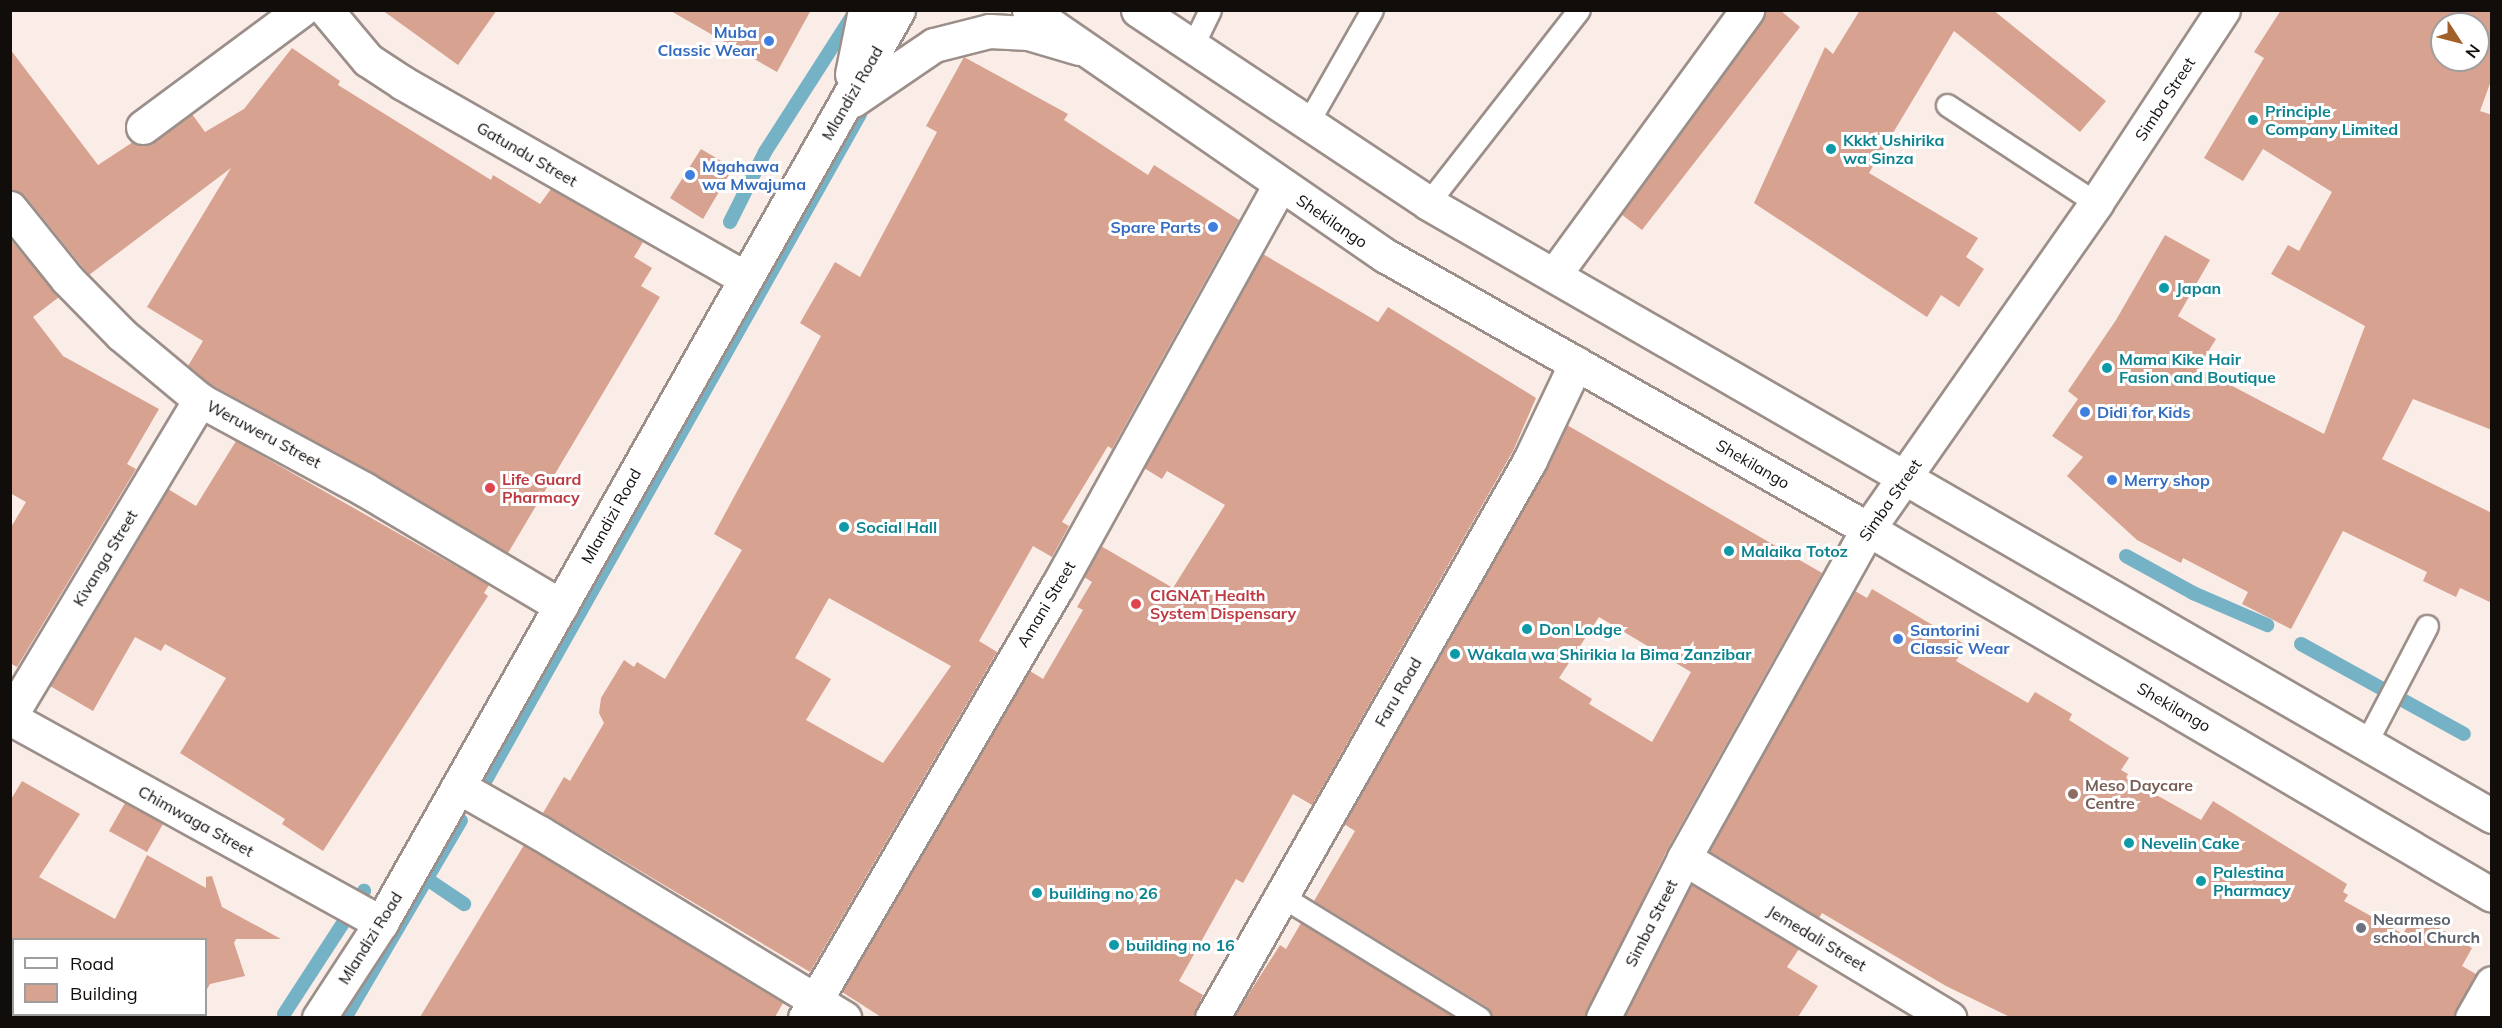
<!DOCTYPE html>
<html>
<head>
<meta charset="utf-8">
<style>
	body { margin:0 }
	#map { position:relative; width:2502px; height:1028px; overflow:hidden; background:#faece7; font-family:Mulish,sans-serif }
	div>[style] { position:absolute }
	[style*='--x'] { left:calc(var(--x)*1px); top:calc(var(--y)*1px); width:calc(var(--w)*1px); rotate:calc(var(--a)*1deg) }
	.stream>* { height:14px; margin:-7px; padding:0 7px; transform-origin:7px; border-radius:7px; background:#76b2c5 }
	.building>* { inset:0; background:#d7a290 }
	.roads { filter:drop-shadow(2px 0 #9c8f8a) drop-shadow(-2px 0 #9c8f8a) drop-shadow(0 2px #9c8f8a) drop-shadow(0 -2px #9c8f8a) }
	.service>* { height:21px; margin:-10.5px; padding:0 10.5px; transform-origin:10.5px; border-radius:10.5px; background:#fff }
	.minor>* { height:33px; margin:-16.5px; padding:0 16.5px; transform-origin:16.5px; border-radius:16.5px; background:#fff }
	.tertiary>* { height:33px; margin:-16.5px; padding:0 16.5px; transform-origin:16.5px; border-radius:16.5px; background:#fff }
	.secondary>* { height:33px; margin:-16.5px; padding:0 16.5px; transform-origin:16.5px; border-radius:16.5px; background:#fff }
	.dots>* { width:16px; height:16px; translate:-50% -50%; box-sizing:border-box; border:3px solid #fff; border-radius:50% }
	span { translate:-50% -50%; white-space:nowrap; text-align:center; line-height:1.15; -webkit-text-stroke:6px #fff; paint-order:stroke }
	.shop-label { font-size:16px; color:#366cbe; font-weight:700 }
	.right { translate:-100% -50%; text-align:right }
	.left { translate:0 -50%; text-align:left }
	.street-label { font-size:16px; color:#110d0b }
	.culture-label { font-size:16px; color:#0d838f; font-weight:700 }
	.health-label { font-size:16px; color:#be3a42; font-weight:700 }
	.education-label { font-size:16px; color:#785e54; font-weight:700 }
	.worship-label { font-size:16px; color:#5b616d; font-weight:700 }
	.frame { position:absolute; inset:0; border:12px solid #110d0b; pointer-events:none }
	.legend { position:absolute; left:12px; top:938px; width:195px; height:78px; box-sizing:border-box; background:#fff; border:2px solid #a09e9d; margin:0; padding:8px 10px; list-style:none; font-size:18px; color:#110d0b }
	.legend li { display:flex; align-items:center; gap:12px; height:30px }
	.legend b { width:30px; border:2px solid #a09e9d }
	.north { position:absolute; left:2430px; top:12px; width:60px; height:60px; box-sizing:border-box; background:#fff; border:2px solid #a09e9d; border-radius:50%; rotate:126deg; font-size:16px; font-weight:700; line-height:24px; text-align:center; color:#110d0b }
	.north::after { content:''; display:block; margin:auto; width:21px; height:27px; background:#a1602a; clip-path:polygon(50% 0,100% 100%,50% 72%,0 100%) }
</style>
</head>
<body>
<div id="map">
	<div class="stream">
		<i style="--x:730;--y:222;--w:78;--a:-63.4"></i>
		<i style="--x:765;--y:152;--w:163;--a:-57.3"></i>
		<i style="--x:2126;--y:556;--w:77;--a:28.9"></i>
		<i style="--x:2193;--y:593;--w:81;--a:23.4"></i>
		<i style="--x:2301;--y:644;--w:186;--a:28.9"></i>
		<i style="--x:483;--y:785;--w:770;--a:-60.67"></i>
		<i style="--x:427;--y:879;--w:45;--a:34"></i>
		<i style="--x:284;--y:1014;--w:147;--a:-57"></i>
		<i style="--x:345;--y:1018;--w:229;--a:-59.6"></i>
	</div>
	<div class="building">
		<i style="clip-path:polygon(382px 10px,497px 10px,458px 65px)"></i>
		<i style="clip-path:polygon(669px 10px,811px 10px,777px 72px)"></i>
		<i style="clip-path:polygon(1765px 10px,1780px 10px,1800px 27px,1642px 230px,1621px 214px,1762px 21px)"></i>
		<i style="clip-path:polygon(1860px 10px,1993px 10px,2106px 101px,2080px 132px,1954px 31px,1869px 173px,1978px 238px,1966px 257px,1984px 269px,1959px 307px,1941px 295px,1927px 317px,1754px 203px,1825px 47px,1833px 54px)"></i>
		<i style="clip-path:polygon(evenodd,2281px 10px,2492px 10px,2492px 78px,2480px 111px,2492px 115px,2492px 430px,2413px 399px,2382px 459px,2492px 513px,2492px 603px,2460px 588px,2456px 597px,2423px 581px,2427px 572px,2343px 531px,2291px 629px,2242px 604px,2248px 592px,2183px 558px,2181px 563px,2137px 540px,2067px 476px,2083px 457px,2052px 436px,2078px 399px,2068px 391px,2116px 320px,2165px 235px,2210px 260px,2178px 316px,2216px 339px,2198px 368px,2324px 434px,2365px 326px,2271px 274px,2288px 245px,2299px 251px,2332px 192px,2263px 149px,2243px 181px,2204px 158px,2264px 58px,2254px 52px,2281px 10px,2442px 24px,2478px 24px,2478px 60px,2442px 60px,2442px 24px)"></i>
		<i style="clip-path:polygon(292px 48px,340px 81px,338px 85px,491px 180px,493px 175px,540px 204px,551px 189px,643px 242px,634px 257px,652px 268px,641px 286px,660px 297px,508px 553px,373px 473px,210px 384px,188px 366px,203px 341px,147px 307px,231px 168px,89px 275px,25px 196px,10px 190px,10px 49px,98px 165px,133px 142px,145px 146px,154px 142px,192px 114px,205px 132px,244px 109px)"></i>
		<i style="clip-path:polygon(evenodd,964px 57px,1068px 114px,1064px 120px,1148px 175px,1154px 165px,1239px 220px,1112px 449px,1108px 446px,1062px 522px,1069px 526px,1052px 557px,1033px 546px,1011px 585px,979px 641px,997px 652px,810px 972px,543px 813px,564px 777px,570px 781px,604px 723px,599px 713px,601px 698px,624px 660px,634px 667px,637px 662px,665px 679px,742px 550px,714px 534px,821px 336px,800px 323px,835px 262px,860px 277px,937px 132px,926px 126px,964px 57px,829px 598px,951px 666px,883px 763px,806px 720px,831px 679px,795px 658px,829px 598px)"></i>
		<i style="clip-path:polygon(701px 149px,733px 168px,703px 219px,670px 198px)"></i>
		<i style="clip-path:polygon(10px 239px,59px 297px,33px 317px,63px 356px,159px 409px,127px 464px,136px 469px,17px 667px,10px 663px,10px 529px,26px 502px,10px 493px)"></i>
		<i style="clip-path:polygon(1263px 254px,1378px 322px,1388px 307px,1536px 398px,1513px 451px,1312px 805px,1293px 794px,1243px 883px,1236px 879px,1179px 981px,1203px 995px,1193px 1017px,881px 1017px,842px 992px,1030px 671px,1043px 679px,1083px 610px,1077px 607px,1092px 582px,1084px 577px,1101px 546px,1173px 588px,1225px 505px,1167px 471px,1162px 479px,1144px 468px)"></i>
		<i style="clip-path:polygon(evenodd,1567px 425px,1822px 573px,1667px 850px,1585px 1017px,1493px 1017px,1487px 1007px,1314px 901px,1355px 831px,1344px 824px,1546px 469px,1567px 425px,1599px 617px,1691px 672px,1652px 742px,1589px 704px,1592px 699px,1559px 678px,1599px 617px)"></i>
		<i style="clip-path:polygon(236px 441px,489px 585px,484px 593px,488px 596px,323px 851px,282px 824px,285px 819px,180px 753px,226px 678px,165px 644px,161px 651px,135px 637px,93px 711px,50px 686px,168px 489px,196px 506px)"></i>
		<i style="clip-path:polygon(1872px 589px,1966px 645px,1956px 661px,2028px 703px,2035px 692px,2072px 714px,2069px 720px,2129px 758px,2121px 770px,2128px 774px,2126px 778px,2201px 820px,2213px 801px,2347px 884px,2343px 892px,2348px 895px,2344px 901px,2403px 934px,2410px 922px,2423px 930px,2428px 921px,2472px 948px,2462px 966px,2476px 974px,2453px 1017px,2010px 1017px,1946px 986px,1822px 913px,1819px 918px,1709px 851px,1855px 591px,1867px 598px)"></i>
		<i style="clip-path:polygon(22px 781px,80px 814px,39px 877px,115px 919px,147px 855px,206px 888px,206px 877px,212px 876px,222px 907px,281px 939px,236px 939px,234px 943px,245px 976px,210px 984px,206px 991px,206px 939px,10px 939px,10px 801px)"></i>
		<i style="clip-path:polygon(125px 803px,163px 824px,147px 852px,109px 831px)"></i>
		<i style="clip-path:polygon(524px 845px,783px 1003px,775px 1017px,420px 1017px)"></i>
		<i style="clip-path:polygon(1692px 884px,1799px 949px,1787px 967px,1818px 986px,1798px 1017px,1624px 1017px)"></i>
		<i style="clip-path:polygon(1301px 923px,1455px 1017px,1234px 1017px,1280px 945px,1286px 949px)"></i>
	</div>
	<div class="roads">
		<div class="service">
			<i style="--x:1192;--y:47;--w:41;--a:-64.1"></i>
			<i style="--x:1947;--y:105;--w:178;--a:33.3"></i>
			<i style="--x:1307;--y:124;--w:131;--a:-60.3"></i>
			<i style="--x:1428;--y:203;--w:245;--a:-52"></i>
			<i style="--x:2366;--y:743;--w:132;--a:-62.5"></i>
			<i style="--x:1283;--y:897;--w:231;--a:31.6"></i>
		</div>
		<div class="minor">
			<i style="--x:326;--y:10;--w:65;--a:50"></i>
			<i style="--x:368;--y:60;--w:42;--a:33.3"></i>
			<i style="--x:403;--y:83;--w:394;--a:29.7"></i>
			<i style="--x:143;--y:127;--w:197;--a:-36.5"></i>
			<i style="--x:10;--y:208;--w:91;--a:51.2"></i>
			<i style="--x:67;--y:279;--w:78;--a:45.5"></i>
			<i style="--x:122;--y:335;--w:102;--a:39.8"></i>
			<i style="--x:200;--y:400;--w:187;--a:28.5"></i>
			<i style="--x:364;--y:489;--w:229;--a:30.7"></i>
			<i style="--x:1554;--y:275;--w:328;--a:-53.9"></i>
			<i style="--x:10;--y:716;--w:369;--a:-59"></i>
			<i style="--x:10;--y:718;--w:424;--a:28.9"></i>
			<i style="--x:459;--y:787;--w:93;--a:29.6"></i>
			<i style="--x:540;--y:833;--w:356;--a:31.3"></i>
			<i style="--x:1684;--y:858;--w:310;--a:31.1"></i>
			<i style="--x:805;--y:1018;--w:499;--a:-59.7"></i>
			<i style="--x:1057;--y:587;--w:460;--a:-61"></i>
			<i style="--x:1212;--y:1018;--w:642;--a:-60.32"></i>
			<i style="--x:1530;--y:460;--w:107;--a:-64.6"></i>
			<i style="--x:1603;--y:1018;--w:179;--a:-63.1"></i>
			<i style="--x:1684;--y:858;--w:377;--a:-60.8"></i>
			<i style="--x:1868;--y:529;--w:398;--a:-55"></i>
			<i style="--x:2096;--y:203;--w:231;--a:-56.7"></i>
			<i style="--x:2472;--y:1018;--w:40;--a:-60.3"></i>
		</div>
		<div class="tertiary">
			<i style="--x:852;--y:74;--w:65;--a:-78.5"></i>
			<i style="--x:853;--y:100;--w:98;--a:-34.2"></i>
			<i style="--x:934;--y:45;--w:57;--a:-14.3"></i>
			<i style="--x:989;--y:31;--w:39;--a:3"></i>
			<i style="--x:1028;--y:33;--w:53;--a:16.4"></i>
			<i style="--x:319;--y:1018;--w:113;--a:-56.9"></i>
			<i style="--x:381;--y:923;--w:1049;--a:-60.48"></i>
		</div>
		<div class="secondary">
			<i style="--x:1029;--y:10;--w:434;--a:34.6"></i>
			<i style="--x:1386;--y:256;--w:554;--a:29.53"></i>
			<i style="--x:1868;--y:529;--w:723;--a:30.39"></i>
			<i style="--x:1138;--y:10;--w:348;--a:33.6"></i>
			<i style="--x:1428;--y:203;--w:1228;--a:29.95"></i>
		</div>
	</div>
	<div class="dots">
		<i style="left:769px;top:41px;background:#3f7fe0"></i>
		<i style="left:2253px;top:120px;background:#0f9aa8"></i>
		<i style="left:1831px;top:149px;background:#0f9aa8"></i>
		<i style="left:690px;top:175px;background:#3f7fe0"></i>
		<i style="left:1213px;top:227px;background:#3f7fe0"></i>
		<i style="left:2164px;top:288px;background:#0f9aa8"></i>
		<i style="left:2107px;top:368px;background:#0f9aa8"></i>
		<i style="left:2085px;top:412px;background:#3f7fe0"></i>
		<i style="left:2112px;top:480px;background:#3f7fe0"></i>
		<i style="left:490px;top:488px;background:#e0444e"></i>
		<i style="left:844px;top:527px;background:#0f9aa8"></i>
		<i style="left:1729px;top:551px;background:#0f9aa8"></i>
		<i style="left:1136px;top:604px;background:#e0444e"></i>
		<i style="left:1527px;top:629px;background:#0f9aa8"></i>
		<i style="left:1898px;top:639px;background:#3f7fe0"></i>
		<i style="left:1455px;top:654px;background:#0f9aa8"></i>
		<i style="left:2073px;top:794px;background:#8d6e63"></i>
		<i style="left:2129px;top:843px;background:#0f9aa8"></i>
		<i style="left:2201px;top:881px;background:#0f9aa8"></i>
		<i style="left:1037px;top:893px;background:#0f9aa8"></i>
		<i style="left:2361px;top:928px;background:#6b7280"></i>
		<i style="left:1114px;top:945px;background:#0f9aa8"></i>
	</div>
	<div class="shop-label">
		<span class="right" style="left:757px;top:41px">Muba<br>Classic Wear</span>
		<span class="left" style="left:702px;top:175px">Mgahawa<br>wa Mwajuma</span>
		<span class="right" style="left:1201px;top:227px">Spare Parts</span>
		<span class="left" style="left:2097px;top:412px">Didi for Kids</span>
		<span class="left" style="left:2124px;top:480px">Merry shop</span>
		<span class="left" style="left:1910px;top:639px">Santorini<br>Classic Wear</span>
	</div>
	<div class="street-label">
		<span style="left:852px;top:93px;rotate:-60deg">Mlandizi Road</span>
		<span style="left:2165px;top:99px;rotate:-57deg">Simba Street</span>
		<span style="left:527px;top:154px;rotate:30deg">Gatundu Street</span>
		<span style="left:1332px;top:221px;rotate:34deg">Shekilango</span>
		<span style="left:264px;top:434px;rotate:28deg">Weruweru Street</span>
		<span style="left:1753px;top:464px;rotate:30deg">Shekilango</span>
		<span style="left:1890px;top:500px;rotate:-55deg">Simba Street</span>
		<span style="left:611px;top:516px;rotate:-61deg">Mlandizi Road</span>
		<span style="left:105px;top:558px;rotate:-59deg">Kivanga Street</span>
		<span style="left:1046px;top:604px;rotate:-59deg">Amani Street</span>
		<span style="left:1398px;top:692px;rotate:-60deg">Faru Road</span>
		<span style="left:2174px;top:707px;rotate:30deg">Shekilango</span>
		<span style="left:196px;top:821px;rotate:29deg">Chimwaga Street</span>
		<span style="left:1651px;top:923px;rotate:-63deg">Simba Street</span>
		<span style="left:370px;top:938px;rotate:-58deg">Mlandizi Road</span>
		<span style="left:1817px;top:938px;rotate:31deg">Jemedali Street</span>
	</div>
	<div class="culture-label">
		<span class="left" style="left:2265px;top:120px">Principle<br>Company Limited</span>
		<span class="left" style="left:1843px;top:149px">Kkkt Ushirika<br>wa Sinza</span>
		<span class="left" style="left:2176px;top:288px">Japan</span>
		<span class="left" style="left:2119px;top:368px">Mama Kike Hair<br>Fasion and Boutique</span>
		<span class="left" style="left:856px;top:527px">Social Hall</span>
		<span class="left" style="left:1741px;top:551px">Malaika Totoz</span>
		<span class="left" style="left:1539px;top:629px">Don Lodge</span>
		<span class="left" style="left:1467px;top:654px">Wakala wa Shirikia la Bima Zanzibar</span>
		<span class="left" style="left:2141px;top:843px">Nevelin Cake</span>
		<span class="left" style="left:2213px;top:881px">Palestina<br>Pharmacy</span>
		<span class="left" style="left:1049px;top:893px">building no 26</span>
		<span class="left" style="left:1126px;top:945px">building no 16</span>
	</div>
	<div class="health-label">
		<span class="left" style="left:502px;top:488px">Life Guard<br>Pharmacy</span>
		<span class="left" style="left:1150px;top:604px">CIGNAT Health<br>System Dispensary</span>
	</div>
	<div class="education-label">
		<span class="left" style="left:2085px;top:794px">Meso Daycare<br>Centre</span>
	</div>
	<div class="worship-label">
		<span class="left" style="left:2373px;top:928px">Nearmeso<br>school Church</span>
	</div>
	<div class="frame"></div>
	<ul class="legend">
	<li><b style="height:8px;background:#fff"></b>Road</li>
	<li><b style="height:16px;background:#d7a290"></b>Building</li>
	</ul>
	<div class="north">N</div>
</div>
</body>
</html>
